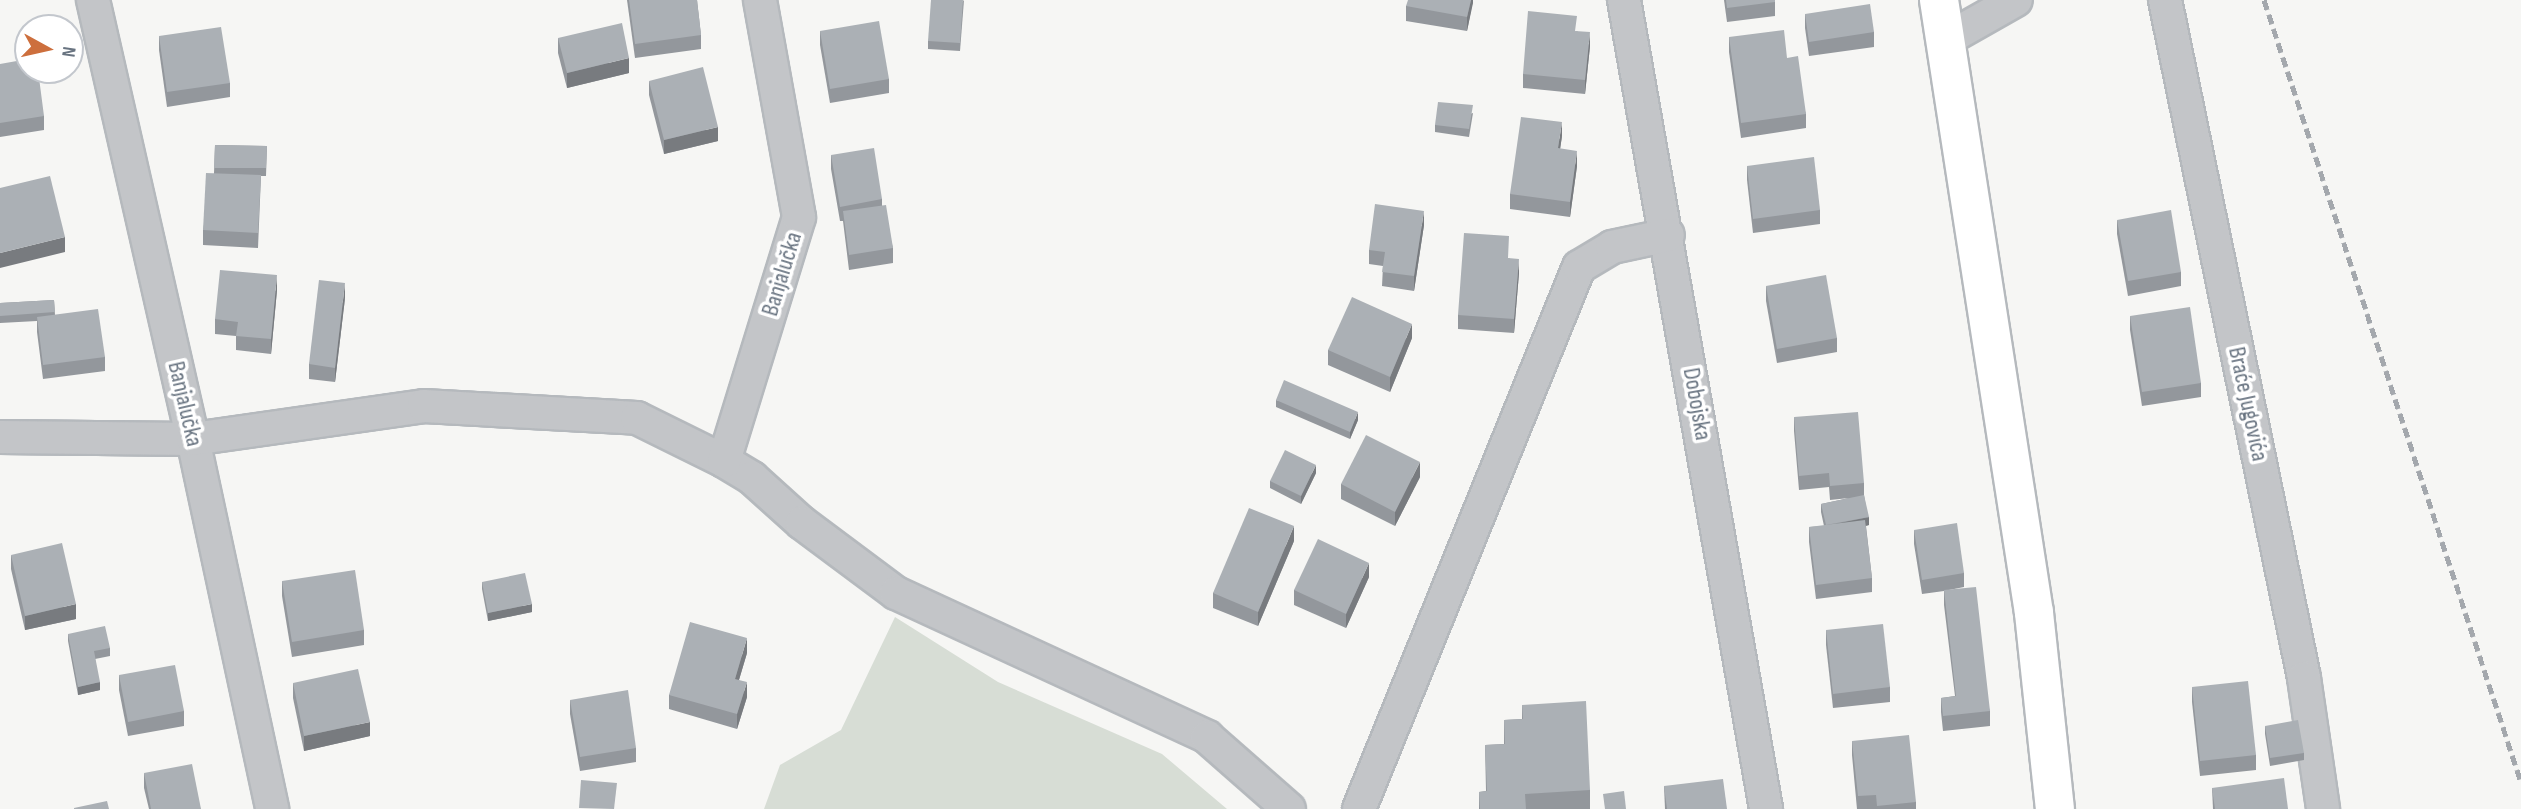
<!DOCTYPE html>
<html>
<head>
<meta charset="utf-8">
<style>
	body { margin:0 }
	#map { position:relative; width:2521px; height:809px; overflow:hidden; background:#f6f6f4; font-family:"Sofia Sans Condensed",sans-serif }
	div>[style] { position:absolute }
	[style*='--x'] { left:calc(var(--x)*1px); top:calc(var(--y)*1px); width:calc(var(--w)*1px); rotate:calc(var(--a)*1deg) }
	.green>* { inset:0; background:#d7ddd5 }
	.roads { filter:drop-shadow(2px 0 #b5b9bd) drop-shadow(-2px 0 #b5b9bd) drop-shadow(0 2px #b5b9bd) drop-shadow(0 -2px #b5b9bd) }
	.minor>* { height:32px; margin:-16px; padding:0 16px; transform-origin:16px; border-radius:16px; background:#c3c5c8 }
	.secondary>* { height:38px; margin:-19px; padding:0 19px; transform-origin:19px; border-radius:19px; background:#fff }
	.rail>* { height:5px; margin-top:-2.5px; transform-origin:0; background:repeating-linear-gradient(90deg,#a4a8ad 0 10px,transparent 0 15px) }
	.wall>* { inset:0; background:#93979c }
	.shaded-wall>* { inset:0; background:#787b7f }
	.building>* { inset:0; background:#abb0b5 }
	span { translate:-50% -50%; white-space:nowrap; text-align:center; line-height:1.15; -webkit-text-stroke:7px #fff; paint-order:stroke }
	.street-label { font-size:24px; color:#697481 }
	.north { position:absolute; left:14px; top:14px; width:70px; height:70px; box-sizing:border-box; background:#fff; border:2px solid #c3c7cd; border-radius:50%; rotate:98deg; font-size:19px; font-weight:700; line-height:28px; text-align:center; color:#697481 }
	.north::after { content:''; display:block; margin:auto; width:24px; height:32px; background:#cd6f3d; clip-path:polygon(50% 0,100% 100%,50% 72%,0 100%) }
</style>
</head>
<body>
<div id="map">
	<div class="green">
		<i style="clip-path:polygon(895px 617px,998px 682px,1162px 754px,1227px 809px,764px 809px,780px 765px,841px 730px)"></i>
	</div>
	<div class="roads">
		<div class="minor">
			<i style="--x:93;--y:0;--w:450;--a:77.2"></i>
			<i style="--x:193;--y:439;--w:378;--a:77.9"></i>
			<i style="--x:1624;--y:0;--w:821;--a:80.04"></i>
			<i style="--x:2165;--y:0;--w:692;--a:78.41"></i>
			<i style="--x:2304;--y:678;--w:132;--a:81.7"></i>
			<i style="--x:1947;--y:39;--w:79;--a:-29.5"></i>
			<i style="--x:0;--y:437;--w:193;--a:0.6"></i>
			<i style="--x:193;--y:439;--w:233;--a:-8.1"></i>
			<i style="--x:424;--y:406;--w:213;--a:3.2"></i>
			<i style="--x:637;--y:418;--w:97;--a:26.3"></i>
			<i style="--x:724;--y:461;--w:33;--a:31"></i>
			<i style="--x:752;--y:478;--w:67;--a:42"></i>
			<i style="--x:802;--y:523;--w:117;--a:36.7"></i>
			<i style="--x:896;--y:593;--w:343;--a:24.8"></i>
			<i style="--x:1207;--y:737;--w:109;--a:41.3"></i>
			<i style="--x:724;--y:461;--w:255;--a:-72.9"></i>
			<i style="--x:799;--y:217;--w:220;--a:-100.2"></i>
			<i style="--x:1359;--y:809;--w:585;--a:-67.91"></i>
			<i style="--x:1579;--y:267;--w:39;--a:-31"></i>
			<i style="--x:1612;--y:247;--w:57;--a:-12.1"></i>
		</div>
		<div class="secondary">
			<i style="--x:1939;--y:0;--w:620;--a:81.19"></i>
			<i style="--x:2034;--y:613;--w:197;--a:83.9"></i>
		</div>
	</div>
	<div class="rail">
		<i style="--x:2264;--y:0;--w:823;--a:71.81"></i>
	</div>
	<div class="wall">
		<i style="clip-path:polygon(627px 0,697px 0,701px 35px,701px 49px,635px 58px)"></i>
		<i style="clip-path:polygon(964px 0,960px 51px,928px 49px,928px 41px)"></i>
		<i style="clip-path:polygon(1473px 0,1467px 31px,1406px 21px,1406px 6px)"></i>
		<i style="clip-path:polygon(1724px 0,1775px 0,1775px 16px,1727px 22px)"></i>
		<i style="clip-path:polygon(1805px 14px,1874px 32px,1874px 47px,1809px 56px,1805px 28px)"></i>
		<i style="clip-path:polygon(820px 31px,889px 79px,889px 93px,830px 103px,820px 45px)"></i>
		<i style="clip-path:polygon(1577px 31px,1590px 46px,1585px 94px,1523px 88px,1523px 74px)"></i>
		<i style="clip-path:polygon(159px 36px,230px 83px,230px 97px,167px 107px,159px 50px)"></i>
		<i style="clip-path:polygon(1729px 37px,1787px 58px,1806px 114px,1806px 128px,1741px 138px,1729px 52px)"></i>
		<i style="clip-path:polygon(558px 38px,629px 73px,567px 88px,558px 53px)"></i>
		<i style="clip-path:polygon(0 64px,44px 116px,44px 130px,0 137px)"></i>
		<i style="clip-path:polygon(649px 81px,718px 141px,664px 154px,649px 95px)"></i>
		<i style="clip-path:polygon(1473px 113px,1469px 137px,1435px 132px,1435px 125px)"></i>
		<i style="clip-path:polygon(1562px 136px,1560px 149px,1577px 166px,1570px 217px,1510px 209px,1510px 194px)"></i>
		<i style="clip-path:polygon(215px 145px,267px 146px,266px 176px,261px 176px,258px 248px,203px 245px,203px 230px,214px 173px)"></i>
		<i style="clip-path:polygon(831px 155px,882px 199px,882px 205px,893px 248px,893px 263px,849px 270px,843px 221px,840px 221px,831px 169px)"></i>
		<i style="clip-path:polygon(1747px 166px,1820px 210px,1820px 224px,1753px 233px,1747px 180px)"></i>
		<i style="clip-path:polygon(2117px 220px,2181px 272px,2181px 286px,2128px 296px,2117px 234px)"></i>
		<i style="clip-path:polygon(1424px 225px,1414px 291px,1382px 286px,1383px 266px,1369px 264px,1369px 250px)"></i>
		<i style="clip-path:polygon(1509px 258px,1519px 273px,1514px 333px,1458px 329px,1458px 315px)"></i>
		<i style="clip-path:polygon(1766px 286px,1837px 338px,1837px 352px,1777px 363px,1766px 301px)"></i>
		<i style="clip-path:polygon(277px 290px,271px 354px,236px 350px,236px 336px,215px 334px,215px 319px)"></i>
		<i style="clip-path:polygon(345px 298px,335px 382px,309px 379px,309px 364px)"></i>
		<i style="clip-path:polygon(54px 300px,55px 315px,105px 357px,105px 371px,43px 379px,37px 332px,37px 321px,0 323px,0 303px)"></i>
		<i style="clip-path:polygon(2130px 316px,2201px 383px,2201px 397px,2142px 406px,2130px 330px)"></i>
		<i style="clip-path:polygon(1412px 338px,1390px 392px,1328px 365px,1328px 350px)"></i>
		<i style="clip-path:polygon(1276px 400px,1358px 420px,1350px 439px,1276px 407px)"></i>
		<i style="clip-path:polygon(1794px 417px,1864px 483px,1864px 495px,1869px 525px,1866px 526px,1872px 578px,1872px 592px,1816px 599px,1809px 542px,1809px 527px,1824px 526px,1821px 512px,1821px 504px,1849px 498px,1830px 500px,1829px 487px,1799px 490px,1794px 431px)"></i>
		<i style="clip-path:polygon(1316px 473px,1301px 504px,1270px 488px,1270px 481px)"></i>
		<i style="clip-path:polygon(1420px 477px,1395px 526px,1341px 499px,1341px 484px)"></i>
		<i style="clip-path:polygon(1914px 530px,1964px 573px,1964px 587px,1949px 590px,1990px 711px,1990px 726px,1943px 731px,1941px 712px,1941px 698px,1955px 696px,1944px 605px,1944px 591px,1922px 594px,1914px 544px)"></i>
		<i style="clip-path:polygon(1294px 541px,1258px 626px,1213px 608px,1213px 593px)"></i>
		<i style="clip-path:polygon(11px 555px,76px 619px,25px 630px,11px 569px)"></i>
		<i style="clip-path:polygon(1369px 577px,1346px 628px,1294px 605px,1294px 590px)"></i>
		<i style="clip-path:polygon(282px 581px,364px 630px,364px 645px,292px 657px,282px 596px)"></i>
		<i style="clip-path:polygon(482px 582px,532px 612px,488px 621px,482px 589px)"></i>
		<i style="clip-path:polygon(1826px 630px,1890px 687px,1890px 702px,1833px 708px,1826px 645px)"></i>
		<i style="clip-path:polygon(68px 634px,110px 648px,110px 656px,95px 659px,100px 690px,78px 695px,68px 641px)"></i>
		<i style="clip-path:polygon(747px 653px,739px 680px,747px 697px,737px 729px,669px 709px,669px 695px)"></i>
		<i style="clip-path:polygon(119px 675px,184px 711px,184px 726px,128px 736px,119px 690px)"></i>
		<i style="clip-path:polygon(293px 683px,370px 736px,304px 751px,293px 698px)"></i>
		<i style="clip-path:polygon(2192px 687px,2256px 755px,2256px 770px,2200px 776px,2192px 702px)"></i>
		<i style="clip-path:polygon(570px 700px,636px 748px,636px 762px,580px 771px,570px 714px)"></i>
		<i style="clip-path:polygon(1522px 705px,1590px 790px,1590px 809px,1479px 809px,1479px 792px,1486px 791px,1485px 745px,1504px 744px,1504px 720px,1522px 719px)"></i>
		<i style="clip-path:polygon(2265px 726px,2304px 753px,2304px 760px,2270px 766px,2265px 734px)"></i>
		<i style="clip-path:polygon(1852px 741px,1916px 802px,1916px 809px,1857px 809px,1852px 755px)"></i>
		<i style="clip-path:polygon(144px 773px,201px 809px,149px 809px,144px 788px)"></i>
		<i style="clip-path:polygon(1664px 786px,1727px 809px,1665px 809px)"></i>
		<i style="clip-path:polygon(2212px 788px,2288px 809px,2213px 809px)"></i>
	</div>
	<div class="shaded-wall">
		<i style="clip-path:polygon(1471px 0,1473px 0,1473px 3px,1467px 31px,1467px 17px)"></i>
		<i style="clip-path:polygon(1590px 32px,1590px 46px,1585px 94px,1585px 80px)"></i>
		<i style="clip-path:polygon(629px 58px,629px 73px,567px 88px,567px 73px)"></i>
		<i style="clip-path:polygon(1562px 122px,1562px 136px,1558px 163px,1558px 148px)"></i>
		<i style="clip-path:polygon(718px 127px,718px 141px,664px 154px,664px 140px)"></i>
		<i style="clip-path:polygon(1577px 151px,1577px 166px,1570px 217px,1570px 202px)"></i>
		<i style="clip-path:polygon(1424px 211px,1424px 225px,1414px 291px,1414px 276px)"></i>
		<i style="clip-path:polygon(65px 237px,65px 252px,0 268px,0 253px)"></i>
		<i style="clip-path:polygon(1519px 259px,1519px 273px,1514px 333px,1514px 319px)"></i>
		<i style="clip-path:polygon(277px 275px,277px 290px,271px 354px,271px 339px)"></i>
		<i style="clip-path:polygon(345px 283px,345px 298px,335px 382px,335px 368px)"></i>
		<i style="clip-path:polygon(1412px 324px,1412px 338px,1390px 392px,1390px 377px)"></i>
		<i style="clip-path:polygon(1358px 412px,1358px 420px,1350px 439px,1350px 432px)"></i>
		<i style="clip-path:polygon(1420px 462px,1420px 477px,1395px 526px,1395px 512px)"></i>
		<i style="clip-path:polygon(1316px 465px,1316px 473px,1301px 504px,1301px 496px)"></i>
		<i style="clip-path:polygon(1869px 517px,1869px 525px,1826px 534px,1826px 526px)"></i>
		<i style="clip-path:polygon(1294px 526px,1294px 541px,1258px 626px,1258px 612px)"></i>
		<i style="clip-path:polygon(1369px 563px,1369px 577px,1346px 628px,1346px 614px)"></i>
		<i style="clip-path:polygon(76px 604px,76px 619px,25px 630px,25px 616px)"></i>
		<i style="clip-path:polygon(532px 604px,532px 612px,488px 621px,488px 613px)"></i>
		<i style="clip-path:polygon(747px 638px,747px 653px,735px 693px,735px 679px)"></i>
		<i style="clip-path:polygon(100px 682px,100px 690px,78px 695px,78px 687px)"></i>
		<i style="clip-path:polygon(747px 682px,747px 697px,737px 729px,737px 714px)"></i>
		<i style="clip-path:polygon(370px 722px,370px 736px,304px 751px,304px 736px)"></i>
	</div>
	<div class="building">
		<i style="clip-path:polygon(629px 0,697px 0,701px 35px,635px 44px)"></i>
		<i style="clip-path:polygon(931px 0,963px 0,960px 43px,928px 41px)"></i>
		<i style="clip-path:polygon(1408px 0,1471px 0,1467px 17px,1406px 6px)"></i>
		<i style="clip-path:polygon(1726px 0,1775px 0,1775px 2px,1727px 8px)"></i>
		<i style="clip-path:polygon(1870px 4px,1874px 32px,1809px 42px,1805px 14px)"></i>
		<i style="clip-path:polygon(1528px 11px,1577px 16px,1575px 31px,1590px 32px,1585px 80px,1523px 74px)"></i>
		<i style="clip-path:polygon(879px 21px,889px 79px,830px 89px,820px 31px)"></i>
		<i style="clip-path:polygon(622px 23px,629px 58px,567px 73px,558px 38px)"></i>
		<i style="clip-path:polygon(221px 27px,230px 83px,167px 92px,159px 36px)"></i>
		<i style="clip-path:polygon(1784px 30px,1787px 58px,1798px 56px,1806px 114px,1741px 123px,1729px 37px)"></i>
		<i style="clip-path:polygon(28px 59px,28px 70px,38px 70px,44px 116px,0 123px,0 64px)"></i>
		<i style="clip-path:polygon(703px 67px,718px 127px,664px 140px,649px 81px)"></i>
		<i style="clip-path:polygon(1438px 102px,1473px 105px,1469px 129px,1435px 125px)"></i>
		<i style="clip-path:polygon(1521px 117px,1562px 122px,1558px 148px,1577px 151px,1570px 202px,1510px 194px)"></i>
		<i style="clip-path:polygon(215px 145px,267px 146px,266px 168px,214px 168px)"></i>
		<i style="clip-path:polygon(874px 148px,882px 199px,840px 207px,831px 155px)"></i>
		<i style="clip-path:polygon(1814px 157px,1820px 210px,1753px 219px,1747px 166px)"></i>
		<i style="clip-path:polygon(206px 173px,261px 175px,258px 233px,203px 230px)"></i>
		<i style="clip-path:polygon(50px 176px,65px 237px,0 253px,0 188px)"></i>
		<i style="clip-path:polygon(1375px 204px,1424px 211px,1414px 276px,1382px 272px,1385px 252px,1369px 250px)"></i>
		<i style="clip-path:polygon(886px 205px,893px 248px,849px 255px,843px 211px)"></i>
		<i style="clip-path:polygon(2171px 210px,2181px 272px,2128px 281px,2117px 220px)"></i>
		<i style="clip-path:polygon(1464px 233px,1509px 236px,1508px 258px,1519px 259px,1514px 319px,1458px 315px)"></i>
		<i style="clip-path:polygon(220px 270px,277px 275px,271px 339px,236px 336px,238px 322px,215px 319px)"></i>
		<i style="clip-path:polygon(1826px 275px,1837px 338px,1777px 349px,1766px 286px)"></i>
		<i style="clip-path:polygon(319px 280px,345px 283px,335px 368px,309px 364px)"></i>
		<i style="clip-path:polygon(1352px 297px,1412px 324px,1390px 377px,1328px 350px)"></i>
		<i style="clip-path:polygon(54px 300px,55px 312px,0 316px,0 303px)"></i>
		<i style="clip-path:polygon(2190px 307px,2201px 383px,2142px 392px,2130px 316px)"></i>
		<i style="clip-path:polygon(98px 309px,105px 357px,43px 365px,37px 317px)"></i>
		<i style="clip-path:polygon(1284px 380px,1358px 412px,1350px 432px,1276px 400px)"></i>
		<i style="clip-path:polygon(1858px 412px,1864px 483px,1830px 486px,1829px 473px,1799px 476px,1794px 417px)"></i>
		<i style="clip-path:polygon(1366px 435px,1420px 462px,1395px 512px,1341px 484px)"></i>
		<i style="clip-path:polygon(1285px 450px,1316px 465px,1301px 496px,1270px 481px)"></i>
		<i style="clip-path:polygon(1864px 495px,1869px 517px,1826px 525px,1821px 504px)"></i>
		<i style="clip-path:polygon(1249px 508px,1294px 526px,1258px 612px,1213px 593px)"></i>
		<i style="clip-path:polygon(1865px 520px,1872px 578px,1816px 585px,1809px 527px)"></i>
		<i style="clip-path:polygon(1957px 523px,1964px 573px,1922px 580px,1914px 530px)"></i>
		<i style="clip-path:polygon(1318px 539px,1369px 563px,1346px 614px,1294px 590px)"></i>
		<i style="clip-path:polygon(62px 543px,76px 604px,25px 616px,11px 555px)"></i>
		<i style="clip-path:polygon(355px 570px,364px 630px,292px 642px,282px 581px)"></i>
		<i style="clip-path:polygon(525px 573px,532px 604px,488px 613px,482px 582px)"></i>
		<i style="clip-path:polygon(1976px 587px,1990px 711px,1943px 716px,1941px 698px,1956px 696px,1944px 590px)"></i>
		<i style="clip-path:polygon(690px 622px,747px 638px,735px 679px,747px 682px,737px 714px,669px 695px)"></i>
		<i style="clip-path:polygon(1883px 624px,1890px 687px,1833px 694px,1826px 630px)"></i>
		<i style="clip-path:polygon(105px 626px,110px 648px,94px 651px,100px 682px,78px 687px,68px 634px)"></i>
		<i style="clip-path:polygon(175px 665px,184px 711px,128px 722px,119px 675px)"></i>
		<i style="clip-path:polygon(358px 669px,370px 722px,304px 736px,293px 683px)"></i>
		<i style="clip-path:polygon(2248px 681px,2256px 755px,2200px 761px,2192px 687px)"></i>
		<i style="clip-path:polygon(628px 690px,636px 748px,580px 757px,570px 700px)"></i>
		<i style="clip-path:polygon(1586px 701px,1590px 790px,1525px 794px,1526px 809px,1480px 809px,1479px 792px,1487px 791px,1485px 745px,1505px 744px,1504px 720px,1523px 719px,1522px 705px)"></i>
		<i style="clip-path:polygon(2298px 720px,2304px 753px,2270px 758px,2265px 726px)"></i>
		<i style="clip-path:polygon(1909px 735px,1916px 802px,1877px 806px,1876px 795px,1858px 796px,1852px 741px)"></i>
		<i style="clip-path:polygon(192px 764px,201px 809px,151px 809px,144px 773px)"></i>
		<i style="clip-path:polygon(2284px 778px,2288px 809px,2215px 809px,2212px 788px)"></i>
		<i style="clip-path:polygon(1723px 779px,1727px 809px,1667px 809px,1664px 786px)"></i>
		<i style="clip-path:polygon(581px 780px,617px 783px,614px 809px,579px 808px)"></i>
		<i style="clip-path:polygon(1624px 791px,1626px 809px,1605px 809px,1603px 794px)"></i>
		<i style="clip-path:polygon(107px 801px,109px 809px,74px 809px,74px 808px)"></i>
	</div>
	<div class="street-label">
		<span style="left:782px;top:274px;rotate:-73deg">Banjalučka</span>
		<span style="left:185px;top:404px;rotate:77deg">Banjalučka</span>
		<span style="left:1697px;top:404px;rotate:80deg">Dobojska</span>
		<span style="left:2248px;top:404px;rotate:78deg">Braće Jugovića</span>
	</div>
	<div class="north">N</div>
</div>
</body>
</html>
